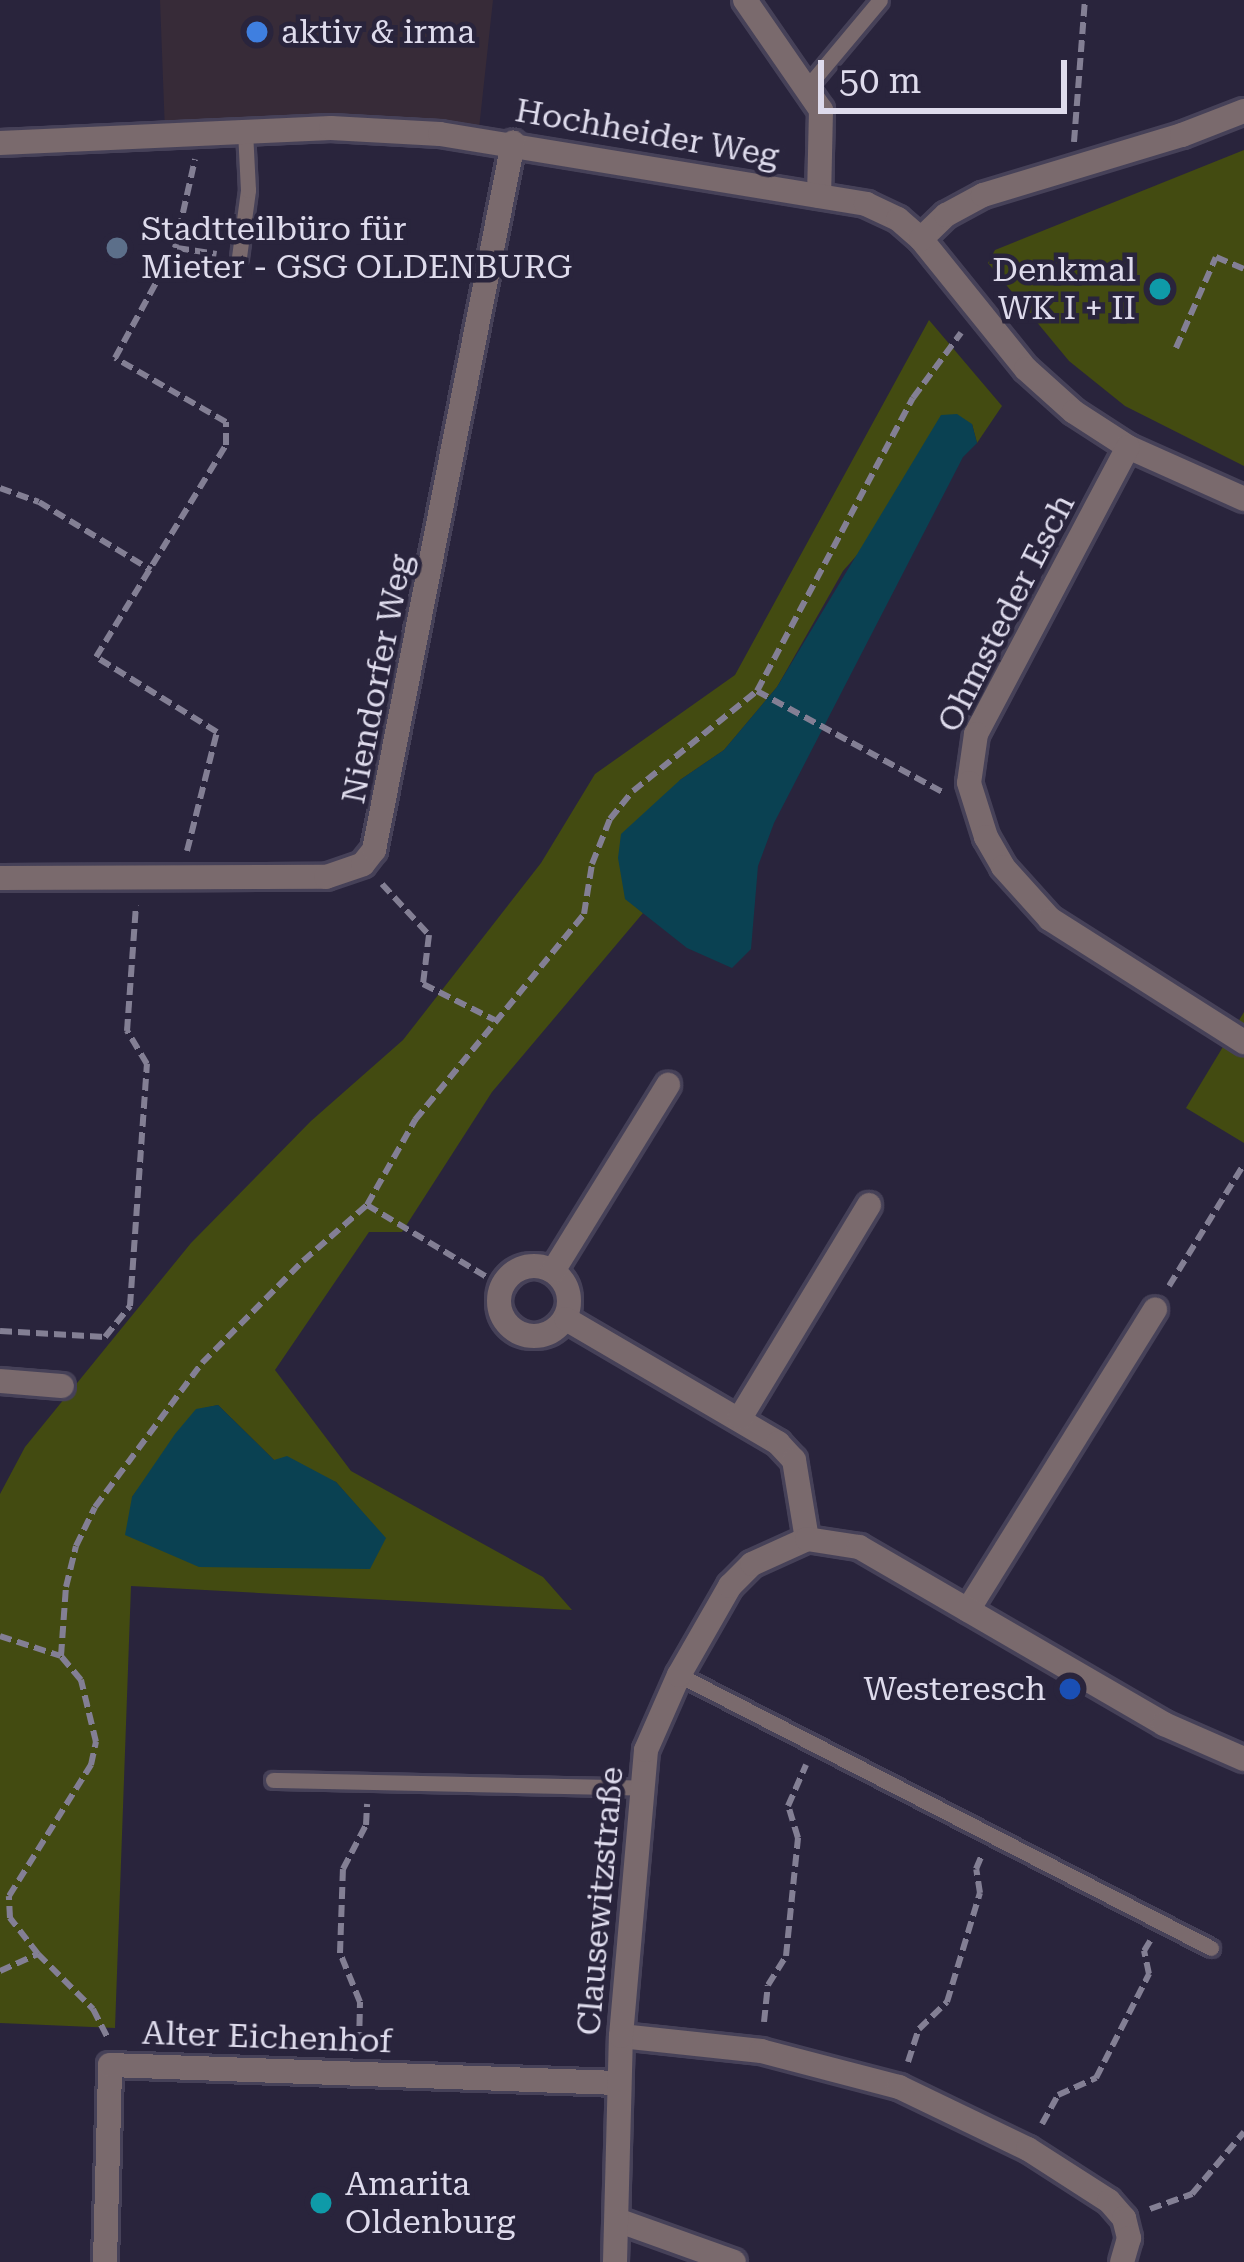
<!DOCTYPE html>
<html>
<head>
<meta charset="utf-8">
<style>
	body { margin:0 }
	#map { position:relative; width:1244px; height:2262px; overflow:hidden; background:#29243c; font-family:"Roboto Serif",serif }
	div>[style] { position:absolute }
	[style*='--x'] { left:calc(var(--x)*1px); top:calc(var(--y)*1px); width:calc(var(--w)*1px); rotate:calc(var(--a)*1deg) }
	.commercial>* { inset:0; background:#372b38 }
	.green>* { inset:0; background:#434b11 }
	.water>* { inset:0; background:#0a4152 }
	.path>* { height:6px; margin-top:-3px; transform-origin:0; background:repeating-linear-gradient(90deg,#837f94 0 12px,transparent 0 18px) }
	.roads { filter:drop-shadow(3px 0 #464158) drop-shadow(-3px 0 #464158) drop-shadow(0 3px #464158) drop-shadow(0 -3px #464158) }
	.service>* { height:15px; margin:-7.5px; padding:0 7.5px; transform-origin:7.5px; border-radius:7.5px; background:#7a6a6d }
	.minor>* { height:24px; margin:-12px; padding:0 12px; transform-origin:12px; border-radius:12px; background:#7a6a6d }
	.minor>.ring { margin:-12px; padding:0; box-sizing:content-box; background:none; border:24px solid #7a6a6d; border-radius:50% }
	.dots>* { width:33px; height:33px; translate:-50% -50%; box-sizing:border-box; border:6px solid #29243c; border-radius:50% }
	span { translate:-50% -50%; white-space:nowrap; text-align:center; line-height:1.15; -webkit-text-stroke:9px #29243c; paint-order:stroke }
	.poi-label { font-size:33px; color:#dedbec }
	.left { translate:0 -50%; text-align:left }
	.right { translate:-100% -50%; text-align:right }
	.street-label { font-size:33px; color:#dedbec }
	.scale { position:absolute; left:818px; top:60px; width:249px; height:54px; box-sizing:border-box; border:6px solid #dedbec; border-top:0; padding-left:15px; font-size:36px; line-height:42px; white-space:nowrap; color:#dedbec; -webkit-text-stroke:9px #29243c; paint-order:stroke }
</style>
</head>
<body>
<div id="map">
	<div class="commercial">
		<i style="clip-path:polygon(160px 0,493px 0,478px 138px,165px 132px)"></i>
	</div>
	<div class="green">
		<i style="clip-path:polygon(1244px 150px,1244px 466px,1125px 406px,1069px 361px,988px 263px,995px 250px)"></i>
		<i style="clip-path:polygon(evenodd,929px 320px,1002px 406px,977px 443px,972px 424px,843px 571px,777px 687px,724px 750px,680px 780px,625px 898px,643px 913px,492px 1092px,402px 1232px,369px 1232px,275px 1370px,351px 1471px,543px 1577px,572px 1610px,131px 1586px,115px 2028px,0 2023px,0 1494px,25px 1447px,191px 1243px,311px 1121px,403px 1040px,541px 863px,595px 774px,735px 675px,929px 320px,218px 1405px,274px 1460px,336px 1482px,385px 1538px,132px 1497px,196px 1410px,218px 1405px)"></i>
		<i style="clip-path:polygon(1244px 1012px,1244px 1143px,1186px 1108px)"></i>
	</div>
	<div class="water">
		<i style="clip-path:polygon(957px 414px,972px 424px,977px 443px,963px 457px,774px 823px,758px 866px,751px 949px,732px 968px,687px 948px,625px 899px,618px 858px,621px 834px,680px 780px,724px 750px,777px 687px,941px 415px)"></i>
		<i style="clip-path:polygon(218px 1405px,274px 1460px,287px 1456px,336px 1482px,386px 1538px,370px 1569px,199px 1567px,125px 1535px,132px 1497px,175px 1434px,196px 1409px)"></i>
	</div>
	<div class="path">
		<i style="--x:1074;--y:142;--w:142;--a:-85.6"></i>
		<i style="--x:177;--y:248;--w:40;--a:8.5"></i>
		<i style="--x:1176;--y:348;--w:99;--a:-66.3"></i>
		<i style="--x:1216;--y:257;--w:30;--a:23"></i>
		<i style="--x:0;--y:488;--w:41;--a:19.7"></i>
		<i style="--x:39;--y:502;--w:131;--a:31.3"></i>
		<i style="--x:757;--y:691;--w:213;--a:28.6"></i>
		<i style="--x:187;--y:851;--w:123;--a:-75.9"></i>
		<i style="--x:217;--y:732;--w:142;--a:-148.2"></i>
		<i style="--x:96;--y:657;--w:249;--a:-58.5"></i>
		<i style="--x:226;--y:445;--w:23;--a:-90"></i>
		<i style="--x:226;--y:422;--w:128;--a:-150"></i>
		<i style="--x:115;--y:358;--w:125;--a:-61.4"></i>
		<i style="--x:175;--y:248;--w:91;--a:-77.3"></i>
		<i style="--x:382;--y:884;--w:69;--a:47.3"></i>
		<i style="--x:429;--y:935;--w:49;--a:97"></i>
		<i style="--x:423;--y:984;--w:80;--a:26.6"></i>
		<i style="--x:367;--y:1205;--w:157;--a:31"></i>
		<i style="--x:1169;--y:1286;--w:143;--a:-58.4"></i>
		<i style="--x:0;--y:1331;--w:105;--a:3.3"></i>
		<i style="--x:105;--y:1337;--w:40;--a:-51"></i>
		<i style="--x:130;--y:1306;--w:243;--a:-86"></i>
		<i style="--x:147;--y:1064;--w:39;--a:-121"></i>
		<i style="--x:127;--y:1031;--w:126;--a:-85.9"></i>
		<i style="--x:0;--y:1636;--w:64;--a:18.2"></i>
		<i style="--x:38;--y:1954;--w:78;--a:45"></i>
		<i style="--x:93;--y:2009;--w:33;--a:63"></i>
		<i style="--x:0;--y:1971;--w:42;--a:-24.1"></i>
		<i style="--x:38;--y:1954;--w:46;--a:-127.9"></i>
		<i style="--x:10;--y:1918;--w:22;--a:-93"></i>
		<i style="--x:9;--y:1896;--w:155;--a:-58"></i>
		<i style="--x:91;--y:1765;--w:24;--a:-78"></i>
		<i style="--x:96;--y:1742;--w:64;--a:-103.6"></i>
		<i style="--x:81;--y:1680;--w:31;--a:-130"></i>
		<i style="--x:61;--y:1656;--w:69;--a:-85.9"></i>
		<i style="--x:66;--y:1587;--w:42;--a:-76.3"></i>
		<i style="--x:76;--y:1546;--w:43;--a:-64"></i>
		<i style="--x:95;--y:1507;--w:179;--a:-53.4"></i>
		<i style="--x:202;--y:1363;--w:144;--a:-45.3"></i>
		<i style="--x:303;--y:1261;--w:85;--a:-41.2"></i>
		<i style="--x:367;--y:1205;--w:98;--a:-60.5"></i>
		<i style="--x:415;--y:1120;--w:266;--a:-50.6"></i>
		<i style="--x:584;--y:914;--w:51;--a:-80.9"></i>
		<i style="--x:592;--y:864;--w:48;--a:-68.2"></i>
		<i style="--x:610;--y:819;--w:36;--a:-51"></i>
		<i style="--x:633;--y:791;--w:159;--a:-38.9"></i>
		<i style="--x:757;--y:691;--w:332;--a:-62"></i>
		<i style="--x:913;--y:398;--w:81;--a:-53.6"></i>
		<i style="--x:764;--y:2022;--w:37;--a:-84"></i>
		<i style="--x:768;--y:1985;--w:34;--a:-58"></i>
		<i style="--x:786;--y:1956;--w:119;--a:-84.2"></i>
		<i style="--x:798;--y:1838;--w:34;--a:-107"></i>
		<i style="--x:788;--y:1806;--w:45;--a:-66.3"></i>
		<i style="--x:359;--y:2044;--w:42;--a:-88.6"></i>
		<i style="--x:360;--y:2002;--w:53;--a:-112.2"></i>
		<i style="--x:340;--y:1953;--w:84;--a:-88"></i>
		<i style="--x:343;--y:1869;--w:50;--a:-62.4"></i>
		<i style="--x:366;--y:1825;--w:21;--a:-87"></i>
		<i style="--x:908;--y:2062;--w:35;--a:-72"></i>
		<i style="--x:919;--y:2029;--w:39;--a:-44"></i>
		<i style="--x:947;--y:2002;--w:114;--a:-73.2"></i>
		<i style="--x:980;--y:1893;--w:24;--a:-99"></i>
		<i style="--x:976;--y:1869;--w:15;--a:-67"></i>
		<i style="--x:1042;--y:2124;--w:33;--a:-61"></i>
		<i style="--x:1058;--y:2095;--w:42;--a:-24.1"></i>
		<i style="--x:1096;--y:2078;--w:117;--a:-63"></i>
		<i style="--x:1149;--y:1974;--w:24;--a:-102"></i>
		<i style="--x:1144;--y:1951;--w:12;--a:-59"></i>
		<i style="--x:1150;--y:2209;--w:45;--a:-19.7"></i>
		<i style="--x:1192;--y:2194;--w:81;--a:-50"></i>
	</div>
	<div class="roads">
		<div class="service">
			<i style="--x:808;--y:86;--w:112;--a:-50.1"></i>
			<i style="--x:239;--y:257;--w:68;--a:-82.3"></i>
			<i style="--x:248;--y:190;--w:60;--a:-92.9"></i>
			<i style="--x:679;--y:1675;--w:598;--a:27.16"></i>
			<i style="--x:273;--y:1780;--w:367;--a:1.2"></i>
		</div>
		<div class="minor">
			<i style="--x:745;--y:0;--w:134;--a:55.4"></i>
			<i style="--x:821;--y:110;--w:86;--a:91.3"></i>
			<i style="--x:0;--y:143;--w:331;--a:-2.6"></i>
			<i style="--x:331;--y:128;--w:109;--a:3.2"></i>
			<i style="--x:440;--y:134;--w:432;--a:9.3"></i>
			<i style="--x:866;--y:204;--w:35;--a:25"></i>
			<i style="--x:898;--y:219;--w:30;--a:41"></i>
			<i style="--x:921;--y:239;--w:167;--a:51.1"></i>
			<i style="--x:1026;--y:369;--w:64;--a:41.9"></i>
			<i style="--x:1074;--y:412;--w:64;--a:32.9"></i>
			<i style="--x:1128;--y:447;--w:127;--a:24.1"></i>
			<i style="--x:921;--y:239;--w:35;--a:-44"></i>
			<i style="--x:946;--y:215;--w:42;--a:-28.4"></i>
			<i style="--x:983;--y:195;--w:208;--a:-16.8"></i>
			<i style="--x:1182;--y:135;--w:66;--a:-21.2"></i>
			<i style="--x:1128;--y:447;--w:325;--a:117.9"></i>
			<i style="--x:976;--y:734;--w:49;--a:98.1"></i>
			<i style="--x:969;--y:783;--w:57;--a:72.5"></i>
			<i style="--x:986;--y:837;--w:34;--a:60"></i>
			<i style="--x:1003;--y:867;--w:70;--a:47.9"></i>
			<i style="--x:1050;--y:919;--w:230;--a:32.4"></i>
			<i style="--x:0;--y:878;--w:326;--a:-0.2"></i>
			<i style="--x:326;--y:877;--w:39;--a:-19"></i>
			<i style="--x:363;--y:864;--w:18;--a:-52"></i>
			<i style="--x:374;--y:850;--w:721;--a:-78.88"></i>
			<i class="ring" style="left:499px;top:1266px;width:46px;height:46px"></i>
			<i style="--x:553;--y:1271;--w:219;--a:-58.3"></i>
			<i style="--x:566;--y:1319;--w:246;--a:30.3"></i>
			<i style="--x:778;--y:1443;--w:23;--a:47"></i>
			<i style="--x:794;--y:1460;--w:80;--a:80.7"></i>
			<i style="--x:0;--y:1381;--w:62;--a:4.6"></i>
			<i style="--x:740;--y:1418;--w:249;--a:-58.8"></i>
			<i style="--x:968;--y:1610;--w:354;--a:-58.1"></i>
			<i style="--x:621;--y:2036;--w:141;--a:6.1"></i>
			<i style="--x:761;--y:2051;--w:143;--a:14.6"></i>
			<i style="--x:899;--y:2087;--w:143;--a:25.7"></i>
			<i style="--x:1028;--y:2149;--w:96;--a:32.7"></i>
			<i style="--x:1109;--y:2201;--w:23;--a:49"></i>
			<i style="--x:1124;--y:2218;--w:21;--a:76"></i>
			<i style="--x:1129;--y:2238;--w:25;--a:106"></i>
			<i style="--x:617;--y:2220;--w:124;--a:19.7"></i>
			<i style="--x:105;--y:2262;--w:197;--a:-88.5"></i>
			<i style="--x:110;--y:2065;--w:509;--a:2.03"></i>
			<i style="--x:615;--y:2262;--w:226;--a:-88.5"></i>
			<i style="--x:621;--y:2036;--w:287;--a:-85"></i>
			<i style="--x:646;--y:1750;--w:82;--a:-66.3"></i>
			<i style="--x:679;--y:1675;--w:103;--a:-60.2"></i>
			<i style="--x:730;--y:1586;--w:31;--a:-45"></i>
			<i style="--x:752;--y:1564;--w:60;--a:-24.4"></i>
			<i style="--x:807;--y:1539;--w:53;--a:8.7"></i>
			<i style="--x:859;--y:1547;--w:353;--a:30.1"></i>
			<i style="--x:1164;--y:1724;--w:87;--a:23.6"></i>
		</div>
	</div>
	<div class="dots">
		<i style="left:257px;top:32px;background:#3f7fe0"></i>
		<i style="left:117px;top:248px;background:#5c6f8a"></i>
		<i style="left:1160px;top:289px;background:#0f9aa8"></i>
		<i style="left:1070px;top:1689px;background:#1a4fb4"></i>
		<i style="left:321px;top:2203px;background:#0f9aa8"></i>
	</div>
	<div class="poi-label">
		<span class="left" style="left:281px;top:32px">aktiv &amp; irma</span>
		<span class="left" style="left:141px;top:248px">Stadtteilbüro für<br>Mieter - GSG OLDENBURG</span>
		<span class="right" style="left:1136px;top:289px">Denkmal<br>WK I + II</span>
		<span class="right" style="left:1046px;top:1689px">Westeresch</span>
		<span class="left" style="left:345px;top:2203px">Amarita<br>Oldenburg</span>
	</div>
	<div class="street-label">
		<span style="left:647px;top:133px;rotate:10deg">Hochheider Weg</span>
		<span style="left:1006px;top:613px;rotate:-63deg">Ohmsteder Esch</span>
		<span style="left:377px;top:679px;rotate:-79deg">Niendorfer Weg</span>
		<span style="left:600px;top:1901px;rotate:-85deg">Clausewitzstraße</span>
		<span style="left:267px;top:2037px;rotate:2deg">Alter Eichenhof</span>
	</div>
	<div class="scale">50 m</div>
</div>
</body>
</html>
